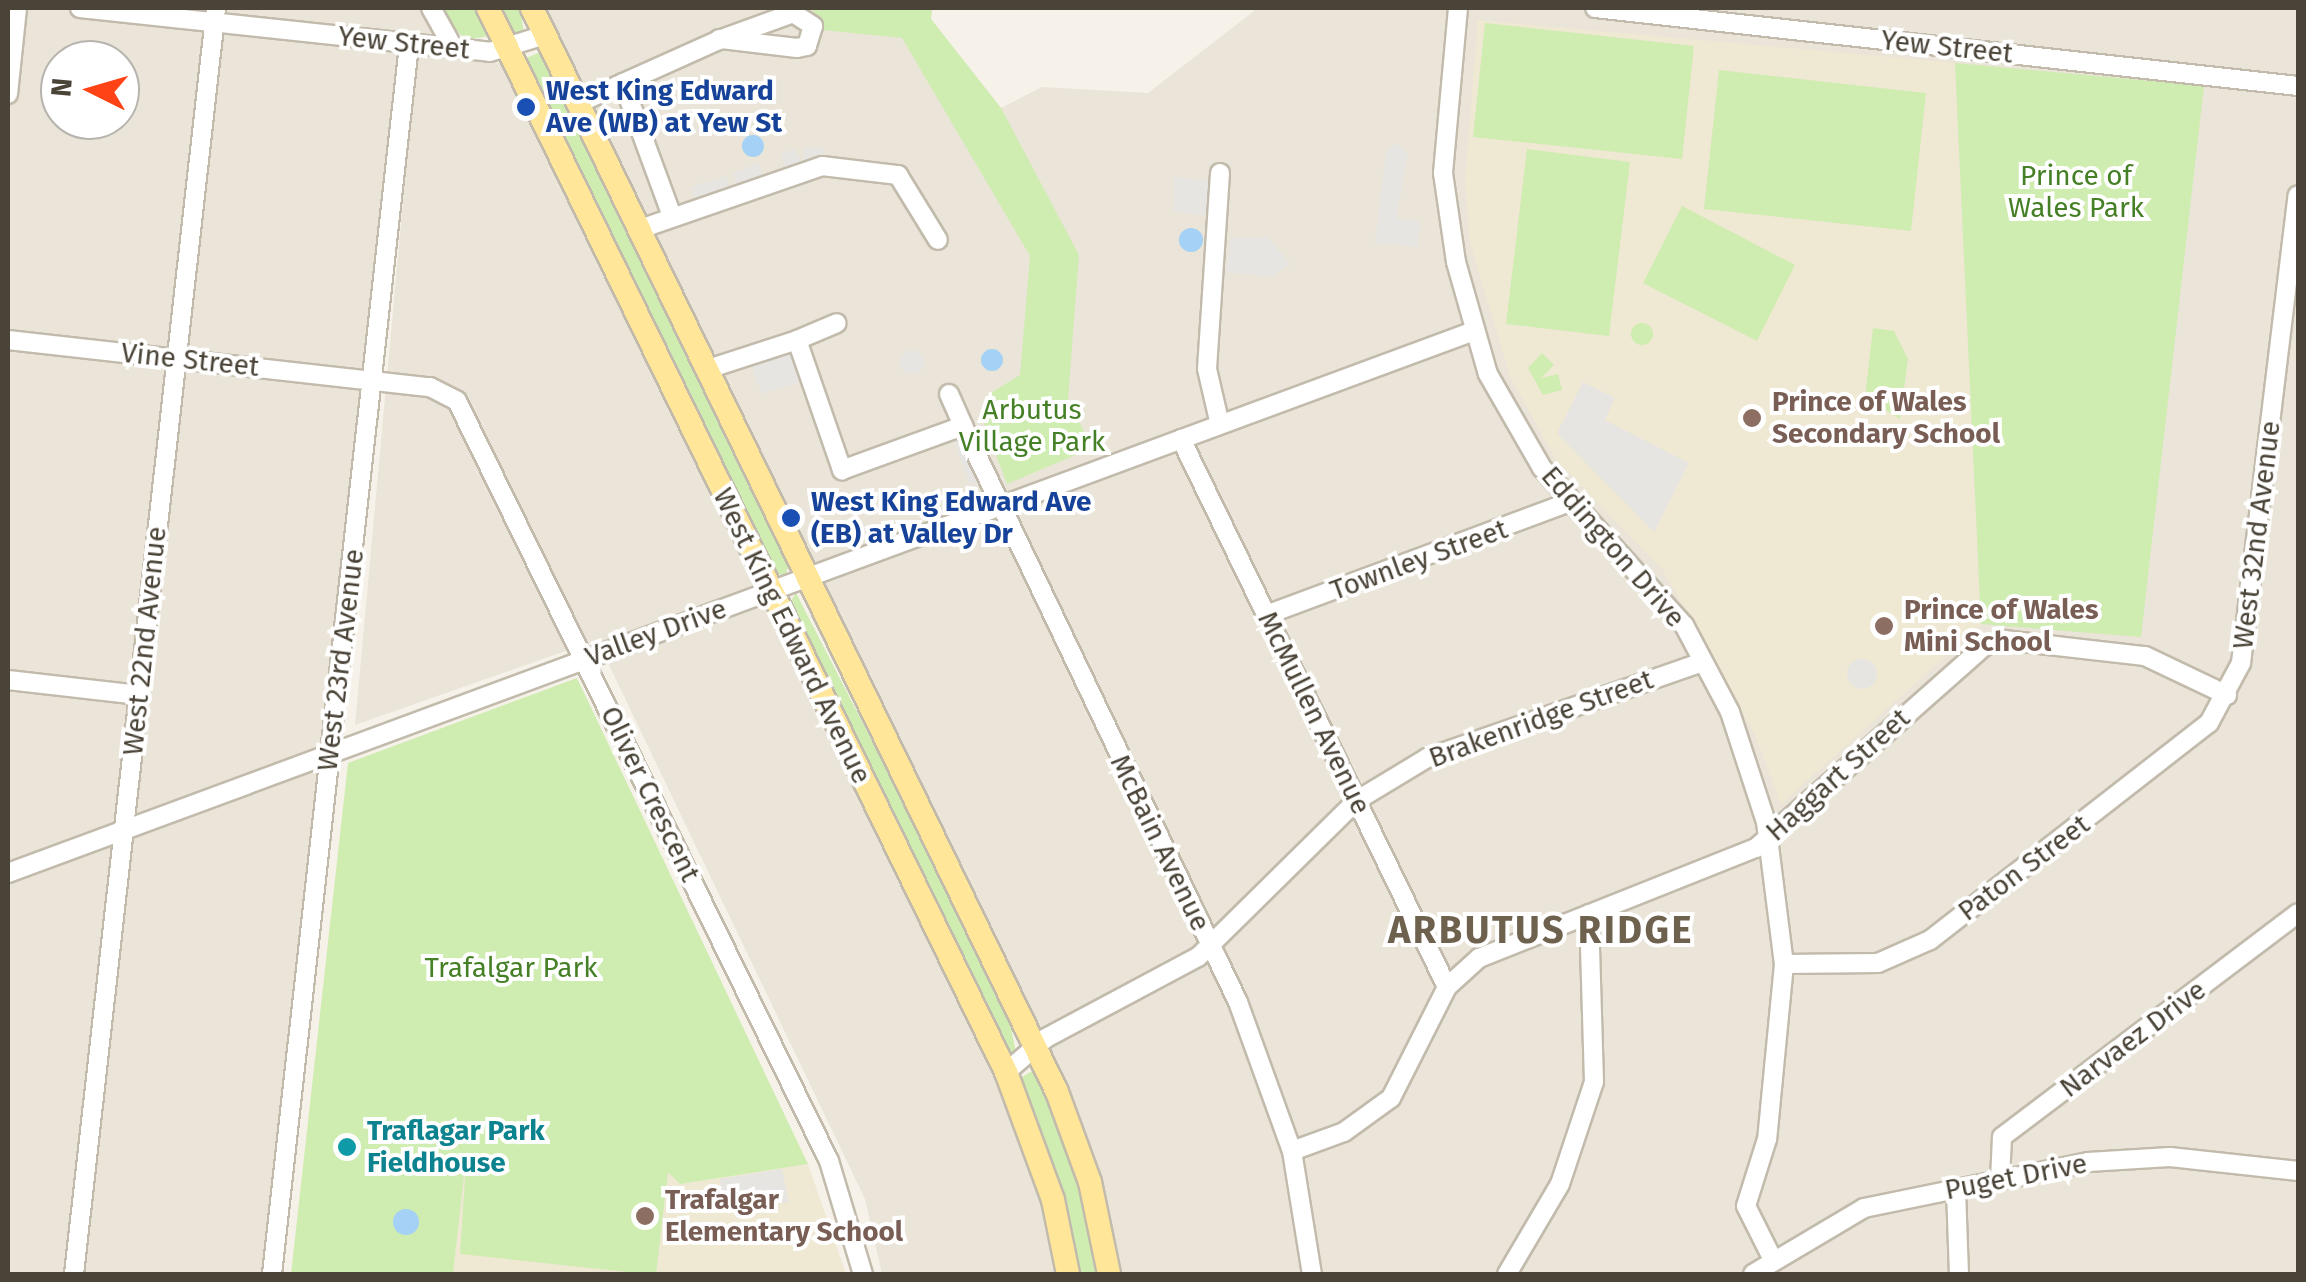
<!DOCTYPE html>
<html>
<head>
<meta charset="utf-8">
<style>
	body { margin:0 }
	#map { position:relative; width:2306px; height:1282px; overflow:hidden; background:#f6f2ea; font-family:"Fira Sans",sans-serif }
	div>[style] { position:absolute }
	[style*='--x'] { left:calc(var(--x)*1px); top:calc(var(--y)*1px); width:calc(var(--w)*1px); rotate:calc(var(--a)*1deg) }
	.residential>* { inset:0; background:#eae5d8 }
	.education>* { inset:0; background:#efe8d3 }
	.green>* { inset:0; background:#cfecb1 }
	.round { border-radius:50% }
	.parking>* { inset:0; background:#e7e5e1 }
	.water>* { inset:0; background:#a4d1f5 }
	.roads { filter:drop-shadow(2px 0 #c2bbac) drop-shadow(-2px 0 #c2bbac) drop-shadow(0 2px #c2bbac) drop-shadow(0 -2px #c2bbac) }
	.minor>* { height:18px; margin:-9px; padding:0 9px; transform-origin:9px; border-radius:9px; background:#fff }
	.major>* { height:22px; margin:-11px; padding:0 11px; transform-origin:11px; border-radius:11px; background:#ffe699 }
	.dots>* { width:28px; height:28px; translate:-50% -50%; box-sizing:border-box; border:5px solid #fff; border-radius:50% }
	span { translate:-50% -50%; white-space:nowrap; text-align:center; line-height:1.15; -webkit-text-stroke:8px #fff; paint-order:stroke }
	.street-label { font-size:28px; color:#4a4337 }
	.transit-label { font-size:28px; color:#164399; font-weight:700 }
	.left { translate:0 -50%; text-align:left }
	.park-label { font-size:28px; color:#458026 }
	.education-label { font-size:28px; color:#785e54; font-weight:700 }
	.culture-label { font-size:28px; color:#0d838f; font-weight:700 }
	.district-label { font-size:38px; color:#6e624e; font-weight:700; letter-spacing:2.5px }
	.frame { position:absolute; inset:0; border:10px solid #4a4337; pointer-events:none }
	.north { position:absolute; left:40px; top:40px; width:100px; height:100px; box-sizing:border-box; background:#fff; border:2px solid #b7b4af; border-radius:50%; rotate:275deg; font-size:28px; font-weight:700; line-height:40px; text-align:center; color:#4a4337 }
	.north::after { content:''; display:block; margin:auto; width:35px; height:45px; background:#ff4317; clip-path:polygon(50% 0,100% 100%,50% 72%,0 100%) }
</style>
</head>
<body>
<div id="map">
	<div class="residential">
		<i style="clip-path:polygon(evenodd,8px 8px,423px 8px,446px 39px,405px 36px,270px 1274px,8px 1274px,8px 8px,60px 60px,120px 60px,120px 120px,60px 120px,60px 60px)"></i>
		<i style="clip-path:polygon(542px 8px,932px 8px,931px 19px,1001px 108px,1042px 87px,1148px 93px,1258px 8px,2298px 8px,2298px 1274px,1116px 1274px,1112px 1245px,824px 584px)"></i>
		<i style="clip-path:polygon(425px 54px,506px 64px,996px 1073px,1038px 1180px,1059px 1274px,882px 1274px,865px 1199px,597px 640px,355px 725px,416px 60px)"></i>
	</div>
	<div class="education">
		<i style="clip-path:polygon(1478px 20px,1955px 63px,1981px 624px,1781px 804px,1755px 735px,1663px 570px,1556px 460px,1510px 376px,1470px 243px,1465px 179px)"></i>
		<i style="clip-path:polygon(466px 1148px,668px 1171px,680px 1184px,808px 1164px,846px 1274px,453px 1274px)"></i>
	</div>
	<div class="green">
		<i style="clip-path:polygon(438px 8px,480px 8px,489px 36px,465px 40px)"></i>
		<i style="clip-path:polygon(496px 8px,520px 8px,524px 33px,514px 35px)"></i>
		<i style="clip-path:polygon(812px 8px,932px 8px,931px 19px,1001px 108px,1079px 255px,1068px 399px,1092px 448px,1007px 484px,983px 421px,986px 396px,1020px 375px,1030px 256px,902px 38px,823px 30px)"></i>
		<i style="clip-path:polygon(1485px 23px,1694px 46px,1682px 159px,1473px 137px)"></i>
		<i style="clip-path:polygon(538px 53px,559px 79px,789px 564px,785px 577px,773px 571px,524px 59px)"></i>
		<i style="clip-path:polygon(1955px 63px,2204px 86px,2141px 637px,1981px 624px)"></i>
		<i style="clip-path:polygon(1719px 70px,1926px 93px,1911px 231px,1704px 209px)"></i>
		<i style="clip-path:polygon(1527px 149px,1630px 162px,1609px 336px,1506px 324px)"></i>
		<i style="clip-path:polygon(1682px 206px,1795px 265px,1757px 341px,1643px 283px)"></i>
		<i class="round" style="left:1631px;top:323px;width:22px;height:22px"></i>
		<i style="clip-path:polygon(1873px 328px,1894px 331px,1908px 359px,1900px 419px,1865px 397px)"></i>
		<i style="clip-path:polygon(1542px 353px,1554px 365px,1541px 378px,1558px 374px,1562px 390px,1543px 395px,1528px 368px)"></i>
		<i style="clip-path:polygon(796px 593px,1005px 1000px,1016px 1052px,1006px 1051px,789px 604px)"></i>
		<i style="clip-path:polygon(577px 678px,808px 1164px,680px 1184px,668px 1172px,656px 1274px,647px 1274px,460px 1254px,467px 1148px,453px 1274px,291px 1274px,348px 763px)"></i>
		<i style="clip-path:polygon(1032px 1071px,1065px 1128px,1101px 1274px,1075px 1274px,1019px 1079px)"></i>
	</div>
	<div class="parking">
		<i style="clip-path:polygon(1397px 143px,1408px 154px,1396px 218px,1420px 222px,1418px 247px,1375px 243px,1386px 152px)"></i>
		<i style="clip-path:polygon(804px 148px,823px 148px,822px 166px,804px 166px,809px 184px,787px 191px,782px 153px,795px 149px,804px 166px)"></i>
		<i style="clip-path:polygon(759px 163px,765px 180px,738px 190px,733px 173px)"></i>
		<i style="clip-path:polygon(726px 176px,731px 193px,698px 206px,691px 187px)"></i>
		<i style="clip-path:polygon(1174px 177px,1215px 182px,1211px 216px,1174px 212px)"></i>
		<i style="clip-path:polygon(1231px 237px,1268px 237px,1290px 264px,1272px 277px,1226px 272px)"></i>
		<i style="clip-path:polygon(792px 348px,802px 381px,762px 394px,750px 363px)"></i>
		<i class="round" style="left:900px;top:350px;width:24px;height:24px"></i>
		<i style="clip-path:polygon(1583px 382px,1615px 398px,1605px 420px,1689px 463px,1654px 532px,1557px 433px)"></i>
		<i style="clip-path:polygon(966px 435px,985px 480px,970px 485px,953px 438px)"></i>
		<i class="round" style="left:1847px;top:659px;width:30px;height:30px"></i>
		<i style="clip-path:polygon(782px 1169px,789px 1202px,723px 1213px,720px 1179px)"></i>
	</div>
	<div class="water">
		<i class="round" style="left:742px;top:135px;width:22px;height:22px"></i>
		<i class="round" style="left:1179px;top:228px;width:24px;height:24px"></i>
		<i class="round" style="left:981px;top:349px;width:22px;height:22px"></i>
		<i class="round" style="left:393px;top:1209px;width:26px;height:26px"></i>
	</div>
	<div class="roads">
		<div class="minor">
			<i style="--x:80;--y:8;--w:412;--a:6.1"></i>
			<i style="--x:490;--y:52;--w:58;--a:-17.2"></i>
			<i style="--x:431;--y:8;--w:47;--a:60.7"></i>
			<i style="--x:1458;--y:8;--w:166;--a:95.2"></i>
			<i style="--x:1443;--y:173;--w:90;--a:81.7"></i>
			<i style="--x:1456;--y:262;--w:116;--a:74.1"></i>
			<i style="--x:1488;--y:374;--w:108;--a:60.1"></i>
			<i style="--x:1542;--y:468;--w:212;--a:47.9"></i>
			<i style="--x:1684;--y:625;--w:98;--a:62.1"></i>
			<i style="--x:1730;--y:712;--w:116;--a:71.9"></i>
			<i style="--x:1766;--y:822;--w:143;--a:82.8"></i>
			<i style="--x:1784;--y:964;--w:176;--a:95.5"></i>
			<i style="--x:1767;--y:1139;--w:70;--a:107.4"></i>
			<i style="--x:1746;--y:1206;--w:56;--a:63.4"></i>
			<i style="--x:1595;--y:8;--w:707;--a:6.33"></i>
			<i style="--x:623;--y:83;--w:142;--a:69.8"></i>
			<i style="--x:8;--y:94;--w:86;--a:-84"></i>
			<i style="--x:581;--y:102;--w:151;--a:-24.2"></i>
			<i style="--x:719;--y:40;--w:79;--a:-20"></i>
			<i style="--x:793;--y:13;--w:24;--a:33"></i>
			<i style="--x:813;--y:26;--w:21;--a:107"></i>
			<i style="--x:807;--y:46;--w:10;--a:169"></i>
			<i style="--x:797;--y:48;--w:78;--a:-173.3"></i>
			<i style="--x:1220;--y:173;--w:196;--a:93.8"></i>
			<i style="--x:1207;--y:369;--w:57;--a:76.9"></i>
			<i style="--x:643;--y:228;--w:189;--a:-19.1"></i>
			<i style="--x:822;--y:166;--w:77;--a:6.8"></i>
			<i style="--x:898;--y:175;--w:76;--a:58.4"></i>
			<i style="--x:8;--y:340;--w:425;--a:6.4"></i>
			<i style="--x:430;--y:387;--w:30;--a:27"></i>
			<i style="--x:457;--y:401;--w:846;--a:63.92"></i>
			<i style="--x:829;--y:1161;--w:118;--a:73.3"></i>
			<i style="--x:797;--y:340;--w:43;--a:-23"></i>
			<i style="--x:711;--y:368;--w:90;--a:-18"></i>
			<i style="--x:797;--y:340;--w:138;--a:70.9"></i>
			<i style="--x:842;--y:470;--w:129;--a:-20"></i>
			<i style="--x:963;--y:426;--w:638;--a:64.48"></i>
			<i style="--x:1238;--y:1002;--w:158;--a:70.1"></i>
			<i style="--x:1292;--y:1151;--w:125;--a:80.8"></i>
			<i style="--x:949;--y:394;--w:35;--a:66"></i>
			<i style="--x:1181;--y:439;--w:609;--a:64.11"></i>
			<i style="--x:1266;--y:615;--w:324;--a:-20.4"></i>
			<i style="--x:8;--y:680;--w:132;--a:6.5"></i>
			<i style="--x:8;--y:873;--w:1563;--a:-20.29"></i>
			<i style="--x:1784;--y:964;--w:94;--a:-0.6"></i>
			<i style="--x:1878;--y:963;--w:57;--a:-23.9"></i>
			<i style="--x:1930;--y:940;--w:353;--a:-37.9"></i>
			<i style="--x:2209;--y:723;--w:68;--a:-61.9"></i>
			<i style="--x:2241;--y:663;--w:471;--a:-83.1"></i>
			<i style="--x:1006;--y:1072;--w:52;--a:-40.4"></i>
			<i style="--x:1046;--y:1038;--w:172;--a:-28.1"></i>
			<i style="--x:1198;--y:957;--w:222;--a:-44.6"></i>
			<i style="--x:1356;--y:801;--w:83;--a:-31.2"></i>
			<i style="--x:1427;--y:758;--w:292;--a:-19.2"></i>
			<i style="--x:1292;--y:1151;--w:55;--a:-20.1"></i>
			<i style="--x:1344;--y:1132;--w:58;--a:-35.9"></i>
			<i style="--x:1391;--y:1098;--w:124;--a:-63.2"></i>
			<i style="--x:1447;--y:987;--w:43;--a:-42.2"></i>
			<i style="--x:1479;--y:958;--w:298;--a:-21.7"></i>
			<i style="--x:1756;--y:848;--w:305;--a:-41.5"></i>
			<i style="--x:1984;--y:646;--w:21;--a:-17"></i>
			<i style="--x:2004;--y:640;--w:142;--a:6.5"></i>
			<i style="--x:2145;--y:656;--w:91;--a:25.4"></i>
			<i style="--x:2000;--y:1180;--w:43;--a:-87.3"></i>
			<i style="--x:2002;--y:1137;--w:371;--a:-37.1"></i>
			<i style="--x:1956;--y:1189;--w:85;--a:88"></i>
			<i style="--x:74;--y:1274;--w:1274;--a:-83.6"></i>
			<i style="--x:272;--y:1274;--w:1237;--a:-83.64"></i>
			<i style="--x:1507;--y:1274;--w:104;--a:-59.5"></i>
			<i style="--x:1560;--y:1184;--w:108;--a:-71.6"></i>
			<i style="--x:1594;--y:1082;--w:168;--a:-91.7"></i>
			<i style="--x:1753;--y:1274;--w:129;--a:-30.7"></i>
			<i style="--x:1864;--y:1208;--w:229;--a:-11.6"></i>
			<i style="--x:2088;--y:1162;--w:82;--a:-3.5"></i>
			<i style="--x:2170;--y:1157;--w:129;--a:6.2"></i>
		</div>
		<div class="major">
			<i style="--x:488;--y:8;--w:1183;--a:64.04"></i>
			<i style="--x:1006;--y:1072;--w:136;--a:69.8"></i>
			<i style="--x:1053;--y:1200;--w:76;--a:78.5"></i>
			<i style="--x:532;--y:8;--w:1204;--a:64.16"></i>
			<i style="--x:1057;--y:1092;--w:96;--a:69.9"></i>
			<i style="--x:1090;--y:1182;--w:94;--a:78.3"></i>
		</div>
	</div>
	<div class="dots">
		<i style="left:526px;top:107px;background:#1a4fb4"></i>
		<i style="left:1752px;top:418px;background:#8d6e63"></i>
		<i style="left:791px;top:518px;background:#1a4fb4"></i>
		<i style="left:1884px;top:626px;background:#8d6e63"></i>
		<i style="left:347px;top:1147px;background:#0f9aa8"></i>
		<i style="left:645px;top:1216px;background:#8d6e63"></i>
	</div>
	<div class="street-label">
		<span style="left:404px;top:43px;rotate:6deg">Yew Street</span>
		<span style="left:1947px;top:47px;rotate:6deg">Yew Street</span>
		<span style="left:190px;top:360px;rotate:6deg">Vine Street</span>
		<span style="left:2257px;top:535px;rotate:-83deg">West 32nd Avenue</span>
		<span style="left:1613px;top:547px;rotate:49deg">Eddington Drive</span>
		<span style="left:1419px;top:560px;rotate:-20deg">Townley Street</span>
		<span style="left:656px;top:633px;rotate:-20deg">Valley Drive</span>
		<span style="left:792px;top:636px;rotate:64deg">West King Edward Avenue</span>
		<span style="left:145px;top:641px;rotate:-84deg">West 22nd Avenue</span>
		<span style="left:341px;top:660px;rotate:-83deg">West 23rd Avenue</span>
		<span style="left:1314px;top:713px;rotate:64deg">McMullen Avenue</span>
		<span style="left:1541px;top:719px;rotate:-20deg">Brakenridge Street</span>
		<span style="left:1838px;top:775px;rotate:-42deg">Haggart Street</span>
		<span style="left:650px;top:794px;rotate:64deg">Oliver Crescent</span>
		<span style="left:1160px;top:843px;rotate:64deg">McBain Avenue</span>
		<span style="left:2024px;top:868px;rotate:-37deg">Paton Street</span>
		<span style="left:2133px;top:1039px;rotate:-37deg">Narvaez Drive</span>
		<span style="left:2016px;top:1177px;rotate:-11deg">Puget Drive</span>
	</div>
	<div class="transit-label">
		<span class="left" style="left:546px;top:107px">West King Edward<br>Ave (WB) at Yew St</span>
		<span class="left" style="left:811px;top:518px">West King Edward Ave<br>(EB) at Valley Dr</span>
	</div>
	<div class="park-label">
		<span style="left:2076px;top:192px">Prince of<br>Wales Park</span>
		<span style="left:1032px;top:426px">Arbutus<br>Village Park</span>
		<span style="left:511px;top:968px">Trafalgar Park</span>
	</div>
	<div class="education-label">
		<span class="left" style="left:1772px;top:418px">Prince of Wales<br>Secondary School</span>
		<span class="left" style="left:1904px;top:626px">Prince of Wales<br>Mini School</span>
		<span class="left" style="left:665px;top:1216px">Trafalgar<br>Elementary School</span>
	</div>
	<div class="culture-label">
		<span class="left" style="left:367px;top:1147px">Traflagar Park<br>Fieldhouse</span>
	</div>
	<div class="district-label">
		<span style="left:1541px;top:931px">ARBUTUS RIDGE</span>
	</div>
	<div class="frame"></div>
	<div class="north">N</div>
</div>
</body>
</html>
